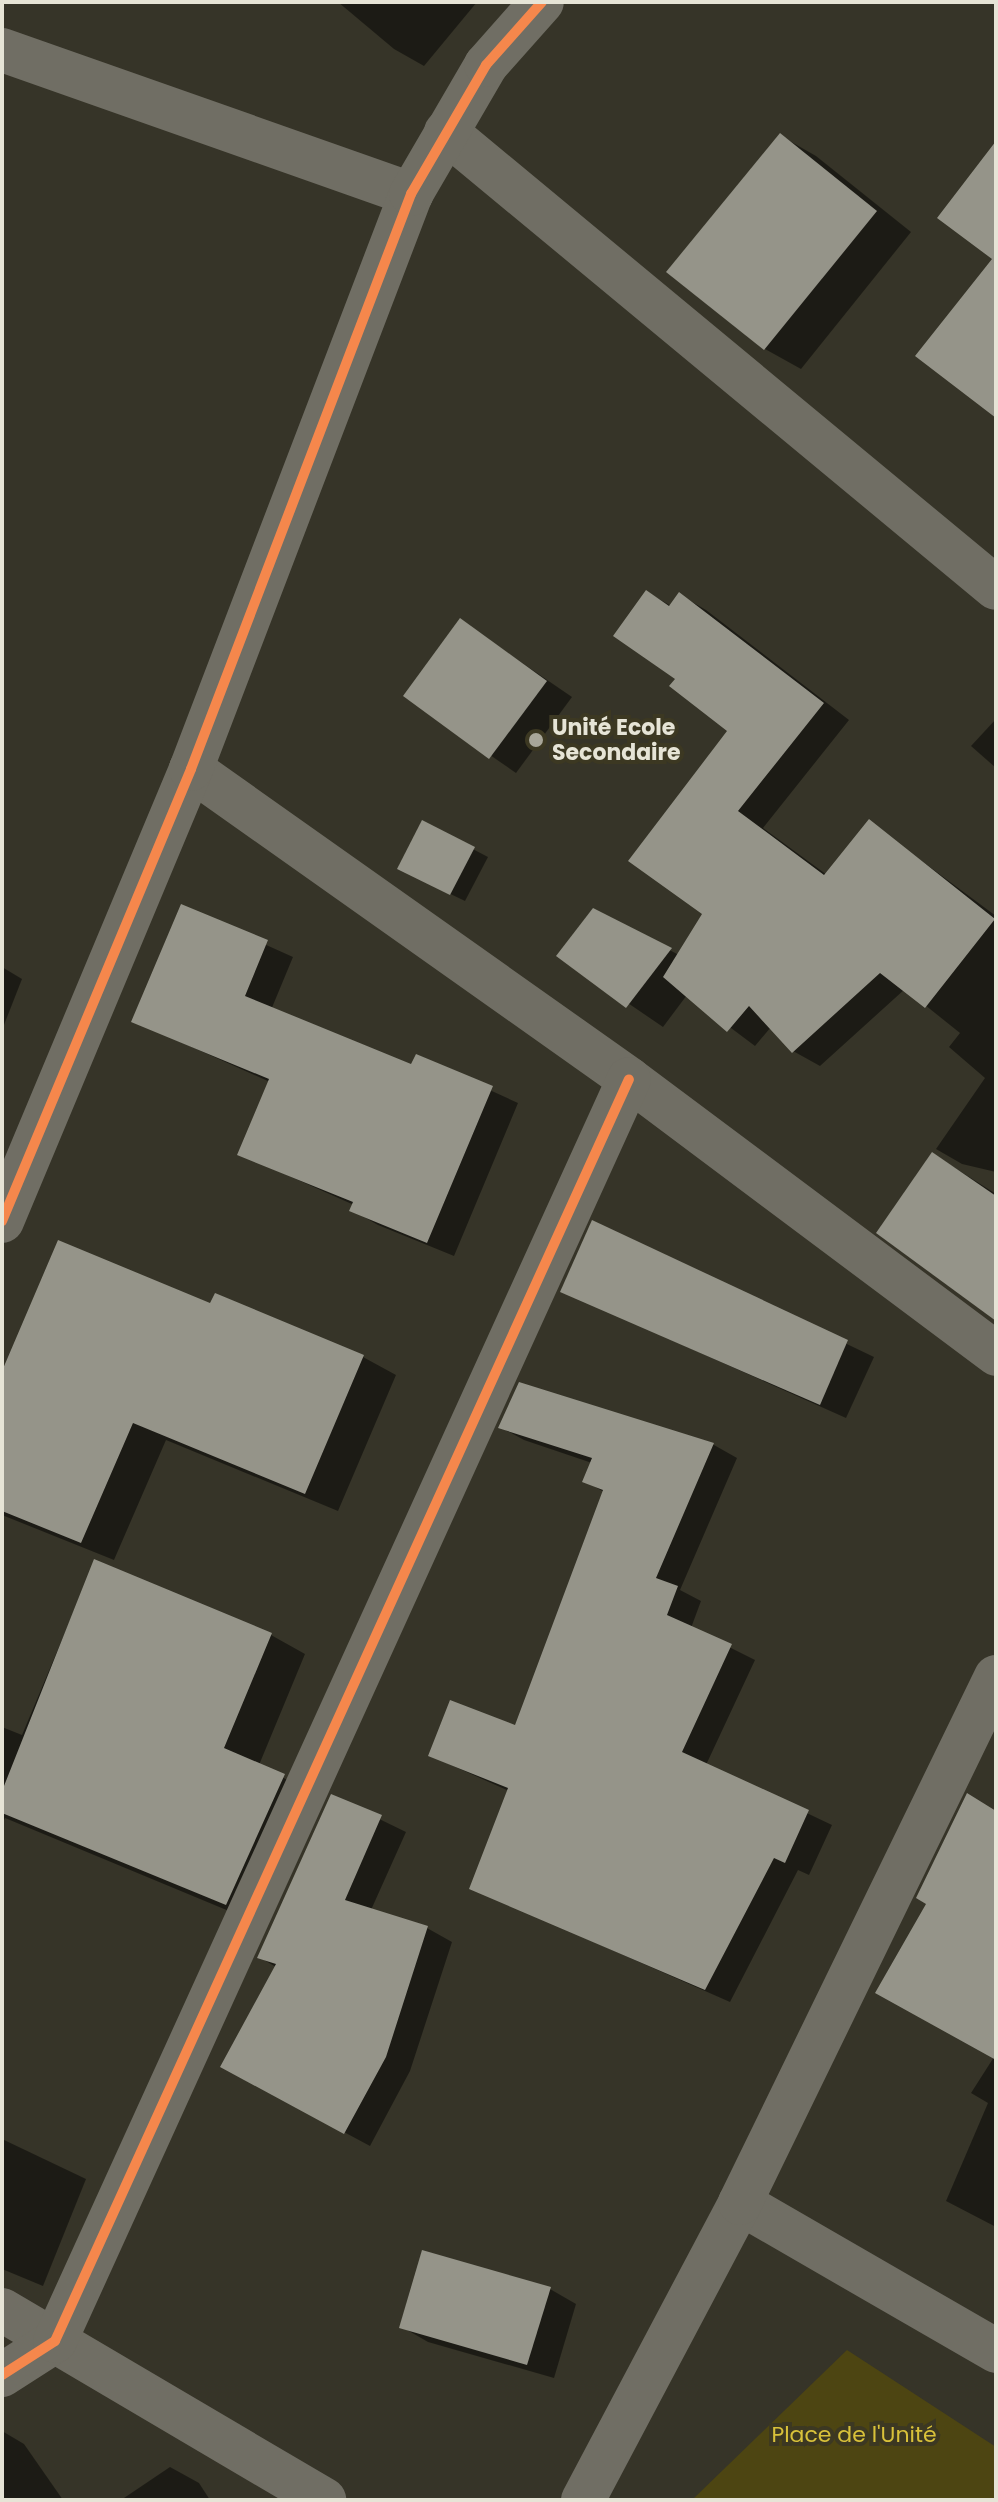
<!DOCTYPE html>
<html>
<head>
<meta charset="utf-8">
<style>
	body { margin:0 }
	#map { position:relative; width:998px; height:2502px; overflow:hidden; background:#363428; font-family:Poppins,sans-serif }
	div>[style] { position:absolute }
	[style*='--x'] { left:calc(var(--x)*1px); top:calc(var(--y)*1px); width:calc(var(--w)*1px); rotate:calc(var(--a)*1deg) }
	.green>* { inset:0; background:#4d4512 }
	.shadow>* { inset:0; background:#0007 }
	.building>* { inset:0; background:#959489 }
	.minor>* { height:44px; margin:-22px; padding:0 22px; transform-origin:22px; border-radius:22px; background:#706e64 }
	.cycleway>* { height:10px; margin:-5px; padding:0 5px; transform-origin:5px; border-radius:5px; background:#f5874c }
	.dots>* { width:22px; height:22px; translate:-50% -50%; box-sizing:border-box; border:4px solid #3c3822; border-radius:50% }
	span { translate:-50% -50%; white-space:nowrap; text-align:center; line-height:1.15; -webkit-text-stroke:8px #3c3822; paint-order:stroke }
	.poi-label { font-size:22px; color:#e6e4d6; font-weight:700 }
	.left { translate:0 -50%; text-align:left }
	.park-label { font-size:22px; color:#d8c13a }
	.frame { position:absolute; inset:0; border:4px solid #e6e4d6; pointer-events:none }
</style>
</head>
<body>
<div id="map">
	<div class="green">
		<i style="clip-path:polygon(847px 2350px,996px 2447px,996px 2500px,692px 2500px)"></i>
	</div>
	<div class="shadow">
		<i style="clip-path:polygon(338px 2px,477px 2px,424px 66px,394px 49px)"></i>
		<i style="clip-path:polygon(781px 136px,816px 156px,911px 232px,801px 369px,765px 349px,669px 271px)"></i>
		<i style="clip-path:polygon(647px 592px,671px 606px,680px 595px,706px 610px,849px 720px,763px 828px,827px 875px,869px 822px,996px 916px,996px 1172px,962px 1164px,936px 1149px,985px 1078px,949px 1047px,960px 1033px,905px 989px,820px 1066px,793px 1051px,771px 1027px,755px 1046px,687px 995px,663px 1027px,559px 956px,593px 910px,679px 955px,704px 913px,730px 730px,678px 678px)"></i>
		<i style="clip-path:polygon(461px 621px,572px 697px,516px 773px,405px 696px)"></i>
		<i style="clip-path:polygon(996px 719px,996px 768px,971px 746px)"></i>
		<i style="clip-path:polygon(423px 823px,488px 857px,465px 901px,413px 876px)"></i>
		<i style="clip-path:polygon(182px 907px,293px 957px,271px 1010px,412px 1067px,417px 1057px,518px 1103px,454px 1256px,378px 1225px,352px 1210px,354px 1205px,240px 1154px,270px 1082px,134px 1021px)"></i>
		<i style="clip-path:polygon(2px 967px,22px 979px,2px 1030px)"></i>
		<i style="clip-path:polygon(933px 1154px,996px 1194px,996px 1316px)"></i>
		<i style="clip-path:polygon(593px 1223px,874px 1357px,846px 1418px,562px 1291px)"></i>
		<i style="clip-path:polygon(212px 1306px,363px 1357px,396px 1375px,338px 1511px,166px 1440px,114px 1560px,2px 1515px,2px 1376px)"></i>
		<i style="clip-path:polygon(520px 1384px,714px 1445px,737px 1458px,680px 1590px,701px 1601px,691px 1628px,755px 1660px,706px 1765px,832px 1825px,809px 1875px,798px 1870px,730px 2002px,471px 1888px,509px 1791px,431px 1756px,516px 1727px,604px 1492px,585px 1481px,592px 1463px,524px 1440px,500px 1427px)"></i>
		<i style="clip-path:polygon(95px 1561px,271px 1635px,305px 1654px,259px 1765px,318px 1796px,260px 1924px,5px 1818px,2px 1824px,2px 1727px,22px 1735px)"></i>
		<i style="clip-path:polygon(332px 1796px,406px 1832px,371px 1910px,427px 1928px,452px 1942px,410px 2071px,370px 2146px,247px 2080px,276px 1967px,259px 1957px)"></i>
		<i style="clip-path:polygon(996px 1812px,996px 2227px,946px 2201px,988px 2103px,971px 2093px,994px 2057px)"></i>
		<i style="clip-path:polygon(2px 2139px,86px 2179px,43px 2286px,2px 2269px)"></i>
		<i style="clip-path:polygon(550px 2289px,576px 2304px,554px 2378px,428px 2342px,402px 2327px)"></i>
		<i style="clip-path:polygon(2px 2431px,24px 2444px,63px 2500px,2px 2500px)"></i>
		<i style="clip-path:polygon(170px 2467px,199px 2483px,210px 2500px,121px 2500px)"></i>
	</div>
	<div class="building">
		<i style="clip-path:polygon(780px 133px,877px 211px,764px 350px,666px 272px)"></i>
		<i style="clip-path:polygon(996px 141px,996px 418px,915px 356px,992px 259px,937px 218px)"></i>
		<i style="clip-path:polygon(646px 590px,669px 606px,679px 592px,824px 703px,738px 811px,824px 875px,869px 819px,995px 919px,925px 1008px,880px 973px,792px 1053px,749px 1006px,727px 1032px,663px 977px,702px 914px,628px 861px,727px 731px,669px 686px,675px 679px,613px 636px)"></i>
		<i style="clip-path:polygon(460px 618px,547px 681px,489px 759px,403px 696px)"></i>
		<i style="clip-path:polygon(422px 820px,475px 847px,450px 895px,397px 869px)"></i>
		<i style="clip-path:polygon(181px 904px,268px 940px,245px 996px,411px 1064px,416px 1054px,493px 1086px,427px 1243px,349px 1211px,353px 1202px,237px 1155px,269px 1079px,131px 1022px)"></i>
		<i style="clip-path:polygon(593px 908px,672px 948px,626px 1008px,556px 956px)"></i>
		<i style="clip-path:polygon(932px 1152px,996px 1196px,996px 1321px,876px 1233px)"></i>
		<i style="clip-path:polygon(592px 1220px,848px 1340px,820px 1405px,560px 1292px)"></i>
		<i style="clip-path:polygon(58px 1240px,210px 1303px,215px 1293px,364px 1355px,305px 1494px,133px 1423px,81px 1543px,2px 1511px,2px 1371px)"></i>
		<i style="clip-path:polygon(519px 1382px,714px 1443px,656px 1578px,678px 1586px,667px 1615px,732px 1644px,682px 1752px,809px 1810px,785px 1863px,774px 1858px,705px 1990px,469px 1889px,508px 1788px,428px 1756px,450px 1700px,515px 1725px,603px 1490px,582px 1482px,592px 1458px,498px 1428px)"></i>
		<i style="clip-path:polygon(94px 1559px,272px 1633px,224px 1748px,285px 1774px,226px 1905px,2px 1813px,2px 1791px)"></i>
		<i style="clip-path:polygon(967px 1793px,996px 1811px,996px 2060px,875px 1993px,926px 1904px,916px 1898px)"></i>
		<i style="clip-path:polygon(331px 1794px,382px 1815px,345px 1900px,428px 1926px,386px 2057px,344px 2134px,220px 2067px,276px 1964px,257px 1958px)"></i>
		<i style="clip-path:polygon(422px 2250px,551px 2287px,527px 2365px,399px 2328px)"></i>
	</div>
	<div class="minor">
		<i style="--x:2;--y:50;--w:434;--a:19.4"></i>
		<i style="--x:446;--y:132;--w:714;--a:39.66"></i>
		<i style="--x:191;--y:769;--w:537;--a:35.29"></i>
		<i style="--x:629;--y:1079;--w:459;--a:36.8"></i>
		<i style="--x:2;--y:1221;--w:490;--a:-67.3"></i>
		<i style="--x:191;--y:769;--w:616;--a:-69.06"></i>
		<i style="--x:411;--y:194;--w:149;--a:-59.8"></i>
		<i style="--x:486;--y:65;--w:84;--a:-48.4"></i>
		<i style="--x:740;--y:2203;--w:296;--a:30"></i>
		<i style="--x:2;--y:2310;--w:374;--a:30.5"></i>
		<i style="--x:2;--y:2375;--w:63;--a:-32.7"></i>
		<i style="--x:55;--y:2341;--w:1386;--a:-65.54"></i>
		<i style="--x:583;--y:2500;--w:336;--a:-62.1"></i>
		<i style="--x:740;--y:2203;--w:585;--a:-64.05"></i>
	</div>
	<div class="cycleway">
		<i style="--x:2;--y:1221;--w:490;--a:-67.3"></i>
		<i style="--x:191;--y:769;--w:616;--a:-69.06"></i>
		<i style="--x:411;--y:194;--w:149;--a:-59.8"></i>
		<i style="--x:486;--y:65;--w:84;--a:-48.4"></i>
		<i style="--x:2;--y:2375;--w:63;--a:-32.7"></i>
		<i style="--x:55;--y:2341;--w:1386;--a:-65.54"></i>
	</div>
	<div class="dots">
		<i style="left:536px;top:740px;background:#a8a699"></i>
	</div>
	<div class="poi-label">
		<span class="left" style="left:552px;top:740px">Unité Ecole<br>Secondaire</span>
	</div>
	<div class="park-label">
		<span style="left:854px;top:2435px">Place de l'Unité</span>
	</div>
	<div class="frame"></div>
</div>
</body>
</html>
